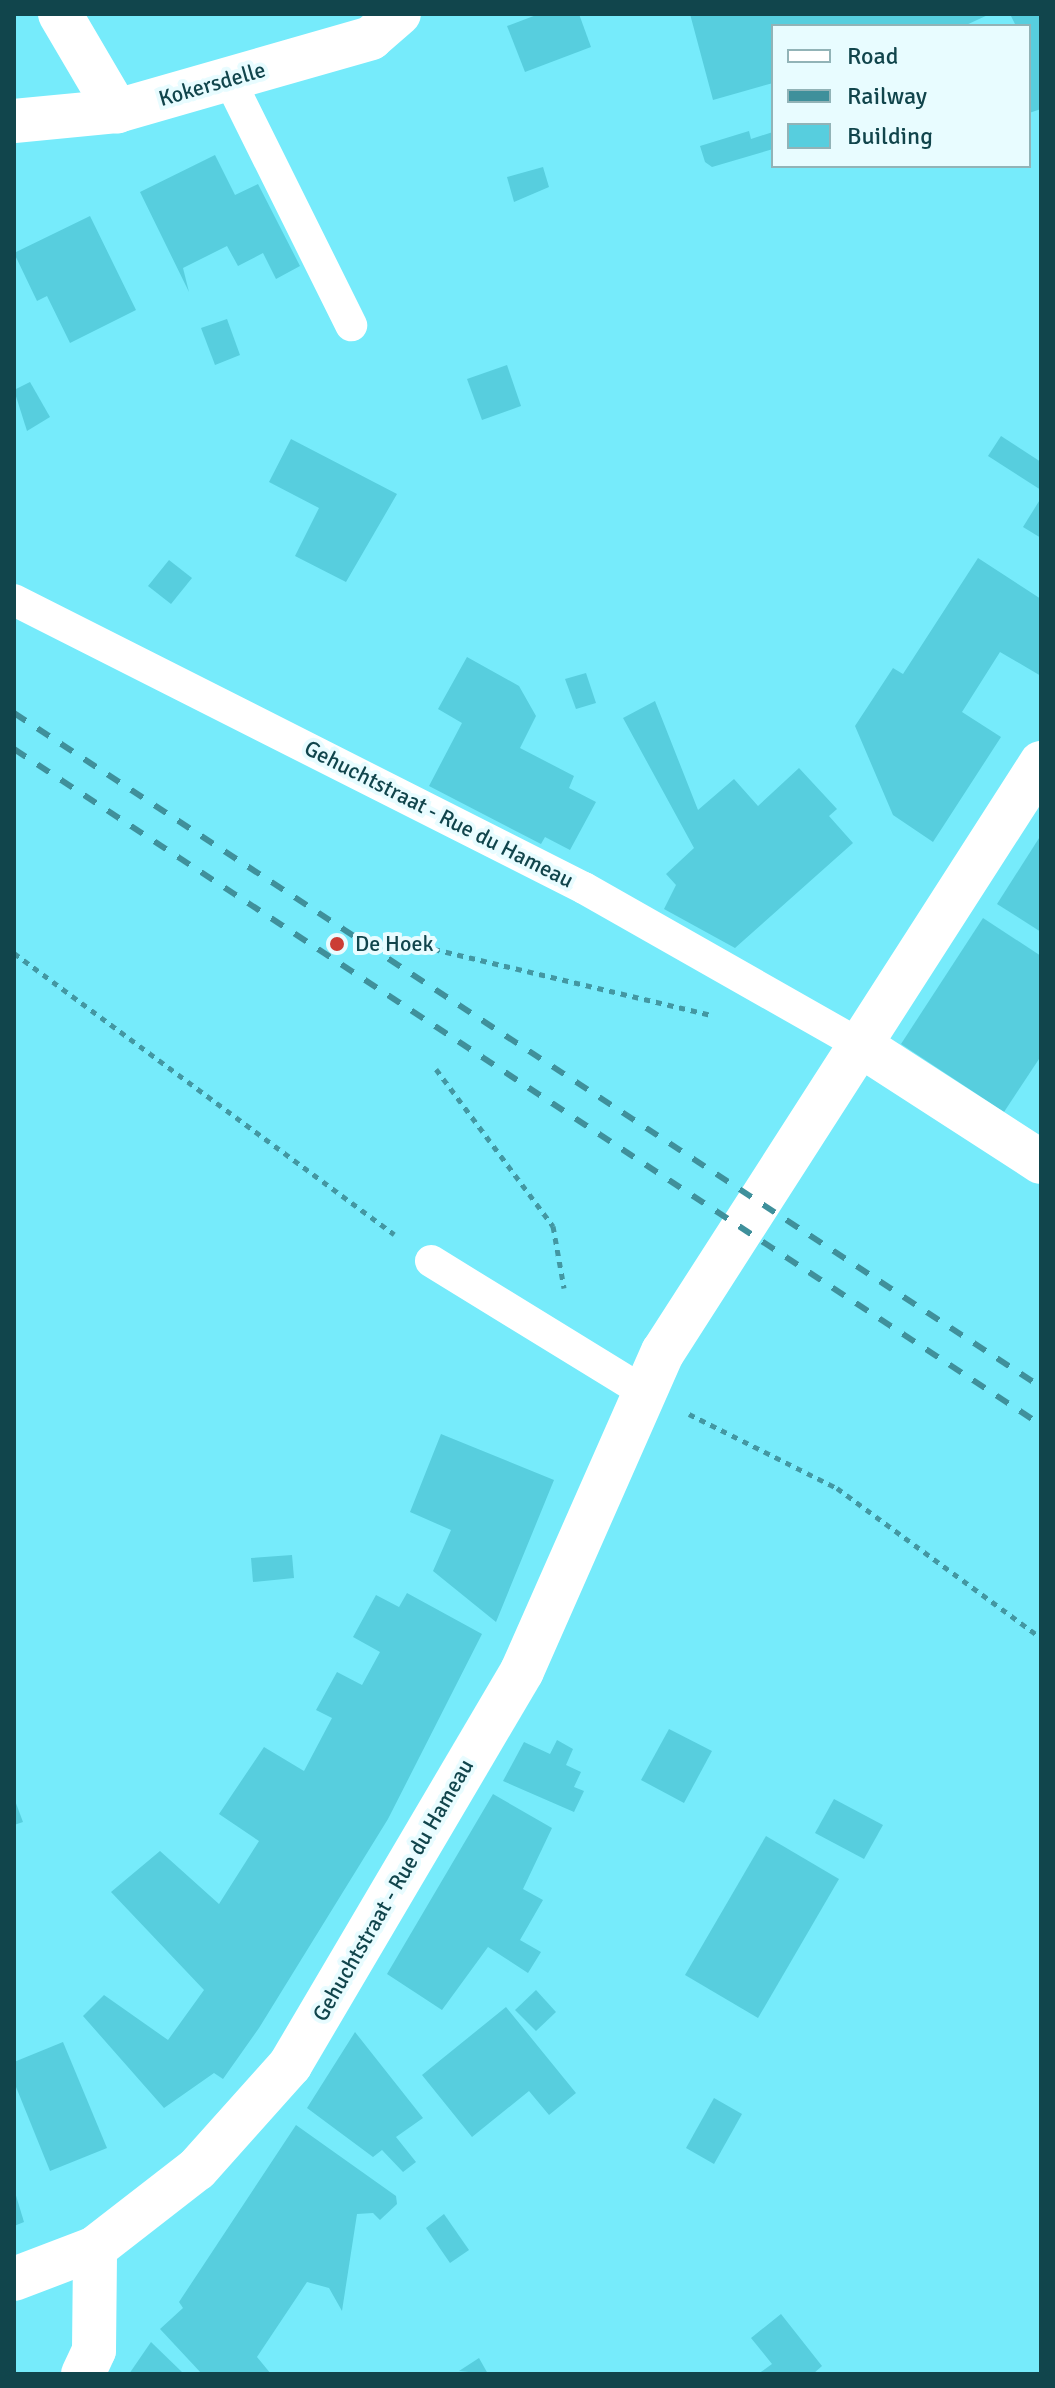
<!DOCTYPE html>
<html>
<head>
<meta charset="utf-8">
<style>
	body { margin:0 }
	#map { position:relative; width:1055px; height:2388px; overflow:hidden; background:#76ebfb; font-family:Signika,sans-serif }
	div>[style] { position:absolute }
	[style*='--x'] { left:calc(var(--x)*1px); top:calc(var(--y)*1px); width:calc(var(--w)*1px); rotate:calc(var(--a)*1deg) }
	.building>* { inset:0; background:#57cede }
	.path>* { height:5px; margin-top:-2.5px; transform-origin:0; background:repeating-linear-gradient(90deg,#4397a2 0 6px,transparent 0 12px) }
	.service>* { height:32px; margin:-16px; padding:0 16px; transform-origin:16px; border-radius:16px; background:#fff }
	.minor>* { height:44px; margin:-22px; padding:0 22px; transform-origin:22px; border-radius:22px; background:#fff }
	.tertiary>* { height:44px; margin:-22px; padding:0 22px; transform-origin:22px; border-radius:22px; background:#fff }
	.rail>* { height:6px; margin-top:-3px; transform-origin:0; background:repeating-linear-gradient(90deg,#3f909b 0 14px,transparent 0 28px) }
	.dots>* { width:22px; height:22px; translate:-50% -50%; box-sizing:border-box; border:4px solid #e8fcff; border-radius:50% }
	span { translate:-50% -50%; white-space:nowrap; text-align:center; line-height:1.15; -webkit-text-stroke:8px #e8fcff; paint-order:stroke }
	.street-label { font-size:22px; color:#11454c }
	.poi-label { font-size:22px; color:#11454c }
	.left { translate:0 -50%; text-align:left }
	.frame { position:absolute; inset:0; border:16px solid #11454c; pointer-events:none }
	.legend { position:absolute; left:771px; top:24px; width:260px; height:144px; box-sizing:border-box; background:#e8fcff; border:2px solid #92b3b7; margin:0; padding:10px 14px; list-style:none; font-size:24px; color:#11454c }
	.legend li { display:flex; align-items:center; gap:16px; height:40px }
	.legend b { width:40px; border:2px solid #92b3b7 }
</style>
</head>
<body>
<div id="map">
	<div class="building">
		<i style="clip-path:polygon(539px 14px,579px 14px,591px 47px,525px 72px,507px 26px)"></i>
		<i style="clip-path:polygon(690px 14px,990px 14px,964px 26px,773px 26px,773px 83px,713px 100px)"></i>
		<i style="clip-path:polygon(1010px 14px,1041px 14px,1041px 109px,1029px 113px,1029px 26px,1016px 26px)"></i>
		<i style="clip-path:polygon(749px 131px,751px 139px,773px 132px,773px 149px,712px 167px,705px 162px,700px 146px)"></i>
		<i style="clip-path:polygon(215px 155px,235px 195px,258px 184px,300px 266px,276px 279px,263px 253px,238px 266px,227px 246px,183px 268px,189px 292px,140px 192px)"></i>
		<i style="clip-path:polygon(543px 167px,549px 187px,514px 202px,507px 177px)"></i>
		<i style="clip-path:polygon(90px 216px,136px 310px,70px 343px,47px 296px,37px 301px,14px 253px)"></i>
		<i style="clip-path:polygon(227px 319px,240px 355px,215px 365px,201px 328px)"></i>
		<i style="clip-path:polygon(507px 365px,521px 406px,482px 420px,467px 379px)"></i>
		<i style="clip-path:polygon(30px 382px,50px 417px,27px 431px,14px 390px)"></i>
		<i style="clip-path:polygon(1001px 436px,1041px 462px,1041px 490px,988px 456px)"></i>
		<i style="clip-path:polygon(291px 439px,397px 494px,346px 582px,295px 556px,319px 508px,269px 482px)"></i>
		<i style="clip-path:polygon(1041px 498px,1041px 538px,1023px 527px)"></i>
		<i style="clip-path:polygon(978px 558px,1041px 599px,1041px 676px,1000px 652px,962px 712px,1001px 737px,933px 842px,893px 815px,855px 726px,893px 668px,903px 674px)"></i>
		<i style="clip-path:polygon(169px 560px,192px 578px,171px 604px,148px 586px)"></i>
		<i style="clip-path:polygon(467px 657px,519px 686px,536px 716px,520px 748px,574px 776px,569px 788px,596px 802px,570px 850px,545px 837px,541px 844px,429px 786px,462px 723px,438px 709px)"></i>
		<i style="clip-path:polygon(586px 673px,596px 703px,576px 709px,565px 679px)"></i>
		<i style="clip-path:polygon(655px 701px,698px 810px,734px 779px,758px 806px,799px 768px,837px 809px,829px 816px,853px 843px,735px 948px,664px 909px,676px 885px,666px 874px,694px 848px,623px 718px)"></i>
		<i style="clip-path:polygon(1041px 835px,1041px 932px,997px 904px)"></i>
		<i style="clip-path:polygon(983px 918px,1041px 956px,1041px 1056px,1004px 1112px,901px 1044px)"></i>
		<i style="clip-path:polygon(441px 1434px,554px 1480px,496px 1622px,433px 1571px,451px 1530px,410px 1512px)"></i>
		<i style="clip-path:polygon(292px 1555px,294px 1578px,253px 1582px,251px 1558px)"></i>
		<i style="clip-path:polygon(407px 1593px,482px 1634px,388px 1819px,259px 2028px,223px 2079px,214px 2073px,164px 2108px,83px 2016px,104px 1995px,168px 2040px,204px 1990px,111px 1892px,160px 1851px,219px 1904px,259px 1841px,219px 1814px,264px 1747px,304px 1771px,332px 1718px,316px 1710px,337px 1672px,362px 1685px,380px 1652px,353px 1637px,376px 1595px,399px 1607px)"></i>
		<i style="clip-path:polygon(669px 1729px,712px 1751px,684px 1803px,641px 1780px)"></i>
		<i style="clip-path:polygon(557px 1740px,573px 1749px,566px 1765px,581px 1772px,574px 1787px,584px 1791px,574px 1812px,503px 1781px,524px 1742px,550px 1754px)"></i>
		<i style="clip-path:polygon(493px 1794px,552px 1828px,523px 1889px,543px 1900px,520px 1940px,541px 1952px,528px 1973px,488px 1947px,442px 2010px,387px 1974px)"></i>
		<i style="clip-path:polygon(14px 1798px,23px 1822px,14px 1825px)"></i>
		<i style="clip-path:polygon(834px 1799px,883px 1825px,864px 1859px,815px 1833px)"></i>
		<i style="clip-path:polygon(766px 1836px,839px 1879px,758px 2018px,685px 1975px)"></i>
		<i style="clip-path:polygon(536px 1990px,556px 2012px,536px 2031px,515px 2010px)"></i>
		<i style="clip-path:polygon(506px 2007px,576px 2093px,549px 2115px,529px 2091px,472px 2137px,422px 2075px)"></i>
		<i style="clip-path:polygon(355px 2032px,423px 2118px,396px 2137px,416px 2162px,403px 2172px,382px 2150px,373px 2157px,307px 2108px)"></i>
		<i style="clip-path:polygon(63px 2042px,107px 2148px,50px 2171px,14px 2082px,14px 2062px)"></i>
		<i style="clip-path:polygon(714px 2098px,742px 2114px,714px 2164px,686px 2148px)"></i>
		<i style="clip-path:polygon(296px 2125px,396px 2196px,397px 2204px,380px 2220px,373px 2213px,357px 2214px,342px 2311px,329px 2288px,307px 2282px,257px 2357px,271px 2374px,202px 2374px,160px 2329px,183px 2308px,179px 2302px)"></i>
		<i style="clip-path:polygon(14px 2189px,24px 2222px,14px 2226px)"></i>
		<i style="clip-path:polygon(444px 2214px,469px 2250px,450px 2263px,426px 2228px)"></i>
		<i style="clip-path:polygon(781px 2314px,822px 2366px,813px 2374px,758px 2374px,772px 2364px,751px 2338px)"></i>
		<i style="clip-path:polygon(151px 2342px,184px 2374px,129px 2374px)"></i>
		<i style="clip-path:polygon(479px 2358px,488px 2374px,459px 2371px)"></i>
	</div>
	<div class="path">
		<i style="--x:434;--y:949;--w:285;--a:13.4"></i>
		<i style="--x:14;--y:953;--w:473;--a:36.5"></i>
		<i style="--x:436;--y:1069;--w:196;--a:53.3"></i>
		<i style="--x:553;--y:1226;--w:63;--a:79.9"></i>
		<i style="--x:689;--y:1414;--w:165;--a:26.6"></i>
		<i style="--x:837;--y:1488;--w:253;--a:36.3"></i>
	</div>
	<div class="service">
		<i style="--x:229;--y:79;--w:275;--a:63.6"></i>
		<i style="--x:14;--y:600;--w:639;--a:26.81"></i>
		<i style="--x:584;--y:888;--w:314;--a:29.6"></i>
		<i style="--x:431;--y:1261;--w:250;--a:31.6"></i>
	</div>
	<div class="minor">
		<i style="--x:60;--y:14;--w:113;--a:59.6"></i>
		<i style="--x:14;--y:121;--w:103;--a:-5.5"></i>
		<i style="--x:117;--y:111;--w:264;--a:-16"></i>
		<i style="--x:371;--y:38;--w:37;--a:-41"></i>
		<i style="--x:857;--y:1043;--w:219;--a:32.9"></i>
		<i style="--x:83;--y:2374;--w:26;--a:-65"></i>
		<i style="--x:94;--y:2350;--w:102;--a:-89.4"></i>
	</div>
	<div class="tertiary">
		<i style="--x:14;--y:2279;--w:87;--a:-20.9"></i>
		<i style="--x:95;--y:2248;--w:129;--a:-37.8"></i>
		<i style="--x:197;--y:2169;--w:140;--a:-48.2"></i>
		<i style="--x:290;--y:2065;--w:457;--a:-59.5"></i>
		<i style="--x:522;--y:1671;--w:349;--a:-66.2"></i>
		<i style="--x:663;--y:1352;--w:700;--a:-57.31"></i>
	</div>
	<div class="rail">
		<i style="--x:14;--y:713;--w:1228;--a:33.28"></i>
		<i style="--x:14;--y:749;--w:1230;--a:33.35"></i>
	</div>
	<div class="dots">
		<i style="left:337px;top:944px;background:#cb3d35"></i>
	</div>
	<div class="street-label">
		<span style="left:212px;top:84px;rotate:-16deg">Kokersdelle</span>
		<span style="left:439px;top:814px;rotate:27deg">Gehuchtstraat - Rue du Hameau</span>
		<span style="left:393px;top:1890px;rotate:-60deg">Gehuchtstraat - Rue du Hameau</span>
	</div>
	<div class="poi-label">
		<span class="left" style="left:355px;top:944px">De Hoek</span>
	</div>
	<div class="frame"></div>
	<ul class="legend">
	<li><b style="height:10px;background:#fff"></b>Road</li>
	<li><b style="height:10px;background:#3f909b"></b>Railway</li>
	<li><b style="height:22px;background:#57cede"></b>Building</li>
	</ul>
</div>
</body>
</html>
